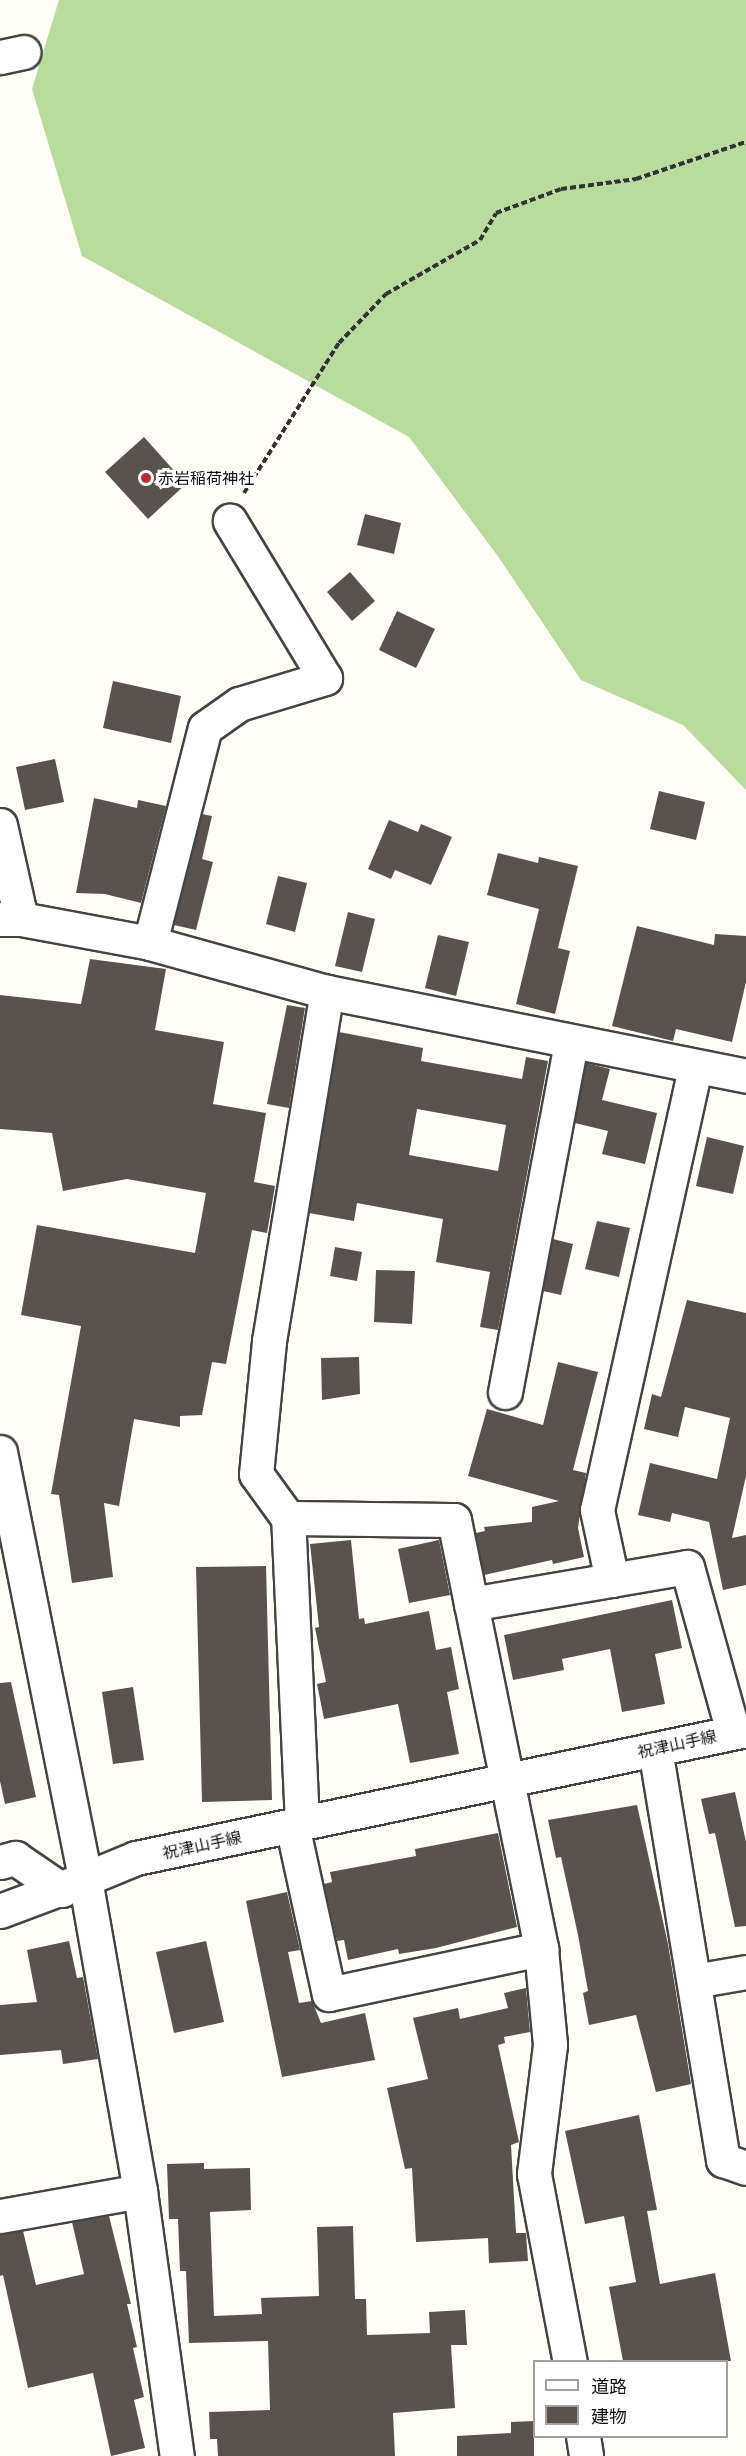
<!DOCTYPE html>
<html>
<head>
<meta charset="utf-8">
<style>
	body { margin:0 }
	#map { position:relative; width:746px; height:2456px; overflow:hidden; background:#fffdf5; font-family:Merriweather,"Noto Sans JP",serif }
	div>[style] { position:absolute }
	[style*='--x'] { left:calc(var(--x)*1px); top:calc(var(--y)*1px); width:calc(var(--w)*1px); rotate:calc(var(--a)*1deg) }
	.forest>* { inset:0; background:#b9dc9c }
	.building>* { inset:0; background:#5a524d }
	.path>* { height:4px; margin-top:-2px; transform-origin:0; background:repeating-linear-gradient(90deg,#333 0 6px,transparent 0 9px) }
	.roads { filter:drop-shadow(2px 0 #444) drop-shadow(-2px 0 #444) drop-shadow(0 2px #444) drop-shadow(0 -2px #444) }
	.minor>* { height:33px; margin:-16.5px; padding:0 16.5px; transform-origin:16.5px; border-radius:16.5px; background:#fff }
	.dots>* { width:16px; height:16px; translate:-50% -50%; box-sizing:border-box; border:3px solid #fff; border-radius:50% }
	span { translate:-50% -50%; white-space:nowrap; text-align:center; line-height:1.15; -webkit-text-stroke:6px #fff; paint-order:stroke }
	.poi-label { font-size:16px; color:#111 }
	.left { translate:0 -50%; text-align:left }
	.street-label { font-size:16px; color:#111 }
	.legend { position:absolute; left:533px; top:2360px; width:195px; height:78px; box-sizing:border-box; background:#fff; border:2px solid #a0a0a0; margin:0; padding:8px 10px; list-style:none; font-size:18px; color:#111 }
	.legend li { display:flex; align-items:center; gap:12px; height:30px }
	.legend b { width:30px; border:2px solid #a0a0a0 }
</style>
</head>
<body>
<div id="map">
	<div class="forest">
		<i style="clip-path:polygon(59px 0,746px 0,746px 790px,683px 725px,581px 680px,497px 555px,409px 437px,82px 256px,32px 89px)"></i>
	</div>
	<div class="building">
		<i style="clip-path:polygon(144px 437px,186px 484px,148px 519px,105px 472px)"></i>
		<i style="clip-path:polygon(365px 514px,401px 523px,394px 554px,357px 545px)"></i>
		<i style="clip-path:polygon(350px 572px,375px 601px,352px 621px,327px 592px)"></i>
		<i style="clip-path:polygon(397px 611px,435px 629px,416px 668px,379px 650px)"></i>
		<i style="clip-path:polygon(113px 681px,181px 696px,171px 743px,103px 728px)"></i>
		<i style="clip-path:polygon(55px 759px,64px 802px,25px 810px,16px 767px)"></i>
		<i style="clip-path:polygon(659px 791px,705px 802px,696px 840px,650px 829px)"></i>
		<i style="clip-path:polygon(94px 798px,137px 808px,138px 800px,166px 806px,141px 903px,105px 894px,76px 893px)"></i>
		<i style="clip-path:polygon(202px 814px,212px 816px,202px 859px,213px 862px,196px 930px,174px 925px)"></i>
		<i style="clip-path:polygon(389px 820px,418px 832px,421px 824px,452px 837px,431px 885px,395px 870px,391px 879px,368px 869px)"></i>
		<i style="clip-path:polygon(498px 853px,538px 863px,539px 857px,578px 866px,558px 948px,570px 951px,555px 1014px,516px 1004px,539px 909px,487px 895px)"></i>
		<i style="clip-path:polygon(278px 876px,307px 883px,295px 932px,266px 924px)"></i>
		<i style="clip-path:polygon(348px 912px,375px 919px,362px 972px,335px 966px)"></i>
		<i style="clip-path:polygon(637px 926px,714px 945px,715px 934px,746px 936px,746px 982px,732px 1042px,676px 1029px,673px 1041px,612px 1026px)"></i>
		<i style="clip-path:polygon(438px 935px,469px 942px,456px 996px,425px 988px)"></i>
		<i style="clip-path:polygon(90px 959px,166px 969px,155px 1030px,224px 1042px,213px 1104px,266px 1113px,254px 1182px,275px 1186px,267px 1233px,252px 1230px,226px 1364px,212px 1362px,202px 1415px,180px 1416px,180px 1427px,134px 1419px,119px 1506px,104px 1503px,113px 1577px,72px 1583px,59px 1495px,51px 1494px,81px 1326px,21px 1315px,37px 1225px,195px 1253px,206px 1193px,127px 1179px,63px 1191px,52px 1133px,0 1129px,0 995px,81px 1004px)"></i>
		<i style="clip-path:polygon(287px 1005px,305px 1008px,289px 1108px,267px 1104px)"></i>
		<i style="clip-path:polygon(evenodd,339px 1032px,423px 1048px,421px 1061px,522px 1079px,526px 1057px,548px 1061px,498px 1330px,480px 1327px,490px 1272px,436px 1262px,443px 1219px,357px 1203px,354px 1221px,309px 1213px,339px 1032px,417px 1109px,506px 1125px,498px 1171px,409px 1155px,417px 1109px)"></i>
		<i style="clip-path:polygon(586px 1063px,610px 1069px,602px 1100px,657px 1113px,645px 1164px,602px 1154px,608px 1131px,575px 1123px)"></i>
		<i style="clip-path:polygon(707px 1137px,744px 1146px,733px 1194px,696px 1186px)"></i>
		<i style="clip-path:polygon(597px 1221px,630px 1228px,619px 1277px,585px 1269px)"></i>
		<i style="clip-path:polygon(553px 1239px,573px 1244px,561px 1295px,543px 1291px)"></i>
		<i style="clip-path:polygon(335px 1247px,362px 1252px,357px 1281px,330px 1276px)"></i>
		<i style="clip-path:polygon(376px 1270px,415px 1271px,412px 1324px,374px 1322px)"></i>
		<i style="clip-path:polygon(687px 1300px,746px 1313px,746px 1476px,732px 1538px,746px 1535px,746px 1585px,723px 1590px,709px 1522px,672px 1513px,670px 1522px,638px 1515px,650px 1463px,717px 1479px,730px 1418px,685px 1407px,678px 1437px,644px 1429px,652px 1394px,661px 1397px)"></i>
		<i style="clip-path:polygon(359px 1357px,360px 1394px,322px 1400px,321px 1358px)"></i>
		<i style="clip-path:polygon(558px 1362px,598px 1372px,573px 1470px,586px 1473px,578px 1528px,584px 1557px,553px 1564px,552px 1560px,484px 1575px,476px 1533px,485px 1531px,484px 1527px,532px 1522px,532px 1507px,559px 1501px,468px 1476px,487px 1409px,543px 1425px)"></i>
		<i style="clip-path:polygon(351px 1540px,359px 1619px,364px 1618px,365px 1624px,429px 1611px,436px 1650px,451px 1647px,459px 1689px,447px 1692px,459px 1754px,410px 1763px,398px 1704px,324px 1719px,317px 1684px,326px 1682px,315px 1628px,319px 1627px,310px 1544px)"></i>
		<i style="clip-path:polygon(439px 1540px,450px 1595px,409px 1603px,398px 1549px)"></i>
		<i style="clip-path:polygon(266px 1566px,272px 1800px,202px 1802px,196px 1567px)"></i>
		<i style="clip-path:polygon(672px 1600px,682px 1648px,655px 1654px,665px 1704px,622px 1712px,610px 1649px,562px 1659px,564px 1670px,513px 1680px,504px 1635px)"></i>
		<i style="clip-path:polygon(11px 1682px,36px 1797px,5px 1804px,0 1781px,0 1683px)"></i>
		<i style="clip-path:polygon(133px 1687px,144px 1760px,113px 1764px,102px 1692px)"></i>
		<i style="clip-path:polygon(735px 1792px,746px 1842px,746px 1926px,735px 1927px,715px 1833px,709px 1834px,701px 1799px)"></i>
		<i style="clip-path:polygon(637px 1805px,668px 1944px,691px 2084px,656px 2092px,636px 2015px,589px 2025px,583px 1993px,588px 1991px,578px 1935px,561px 1857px,556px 1858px,548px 1820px)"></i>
		<i style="clip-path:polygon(498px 1833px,517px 1927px,436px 1948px,399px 1954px,398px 1949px,348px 1960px,344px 1940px,337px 1941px,324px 1884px,332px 1882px,330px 1872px,416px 1856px,415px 1849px)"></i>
		<i style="clip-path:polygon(287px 1892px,300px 1950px,288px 1952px,299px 2003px,312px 2001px,321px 2023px,365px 2013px,375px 2060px,282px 2077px,246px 1901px)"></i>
		<i style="clip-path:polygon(69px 1941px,77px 1978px,83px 1977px,98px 2059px,63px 2064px,61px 2050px,0 2055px,0 2005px,37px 2002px,27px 1950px)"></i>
		<i style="clip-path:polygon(206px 1941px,224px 2022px,174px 2033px,156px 1952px)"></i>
		<i style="clip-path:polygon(526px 1988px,530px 2032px,504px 2037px,505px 2043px,498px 2045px,519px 2142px,511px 2145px,516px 2233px,526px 2233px,528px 2261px,489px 2263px,488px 2238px,416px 2242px,412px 2168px,405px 2169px,387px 2088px,428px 2079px,413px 2018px,458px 2008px,460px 2019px,508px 2008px,504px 1993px)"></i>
		<i style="clip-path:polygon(639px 2115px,657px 2210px,647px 2211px,660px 2284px,715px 2273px,731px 2361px,623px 2361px,609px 2287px,636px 2282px,624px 2216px,585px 2224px,565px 2131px)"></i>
		<i style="clip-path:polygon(204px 2163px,204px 2169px,250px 2168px,251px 2210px,210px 2212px,214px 2316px,262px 2314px,261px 2298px,319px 2296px,317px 2227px,353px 2226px,355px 2299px,366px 2299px,367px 2335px,430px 2333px,429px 2312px,465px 2310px,467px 2345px,451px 2345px,455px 2408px,393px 2413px,395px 2456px,218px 2456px,217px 2439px,210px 2439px,209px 2412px,270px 2410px,268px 2341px,189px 2343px,186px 2271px,180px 2271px,178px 2219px,169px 2219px,167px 2164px)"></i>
		<i style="clip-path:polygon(109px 2216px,131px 2304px,127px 2304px,137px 2347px,133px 2348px,144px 2397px,134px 2400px,145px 2448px,111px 2456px,93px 2373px,28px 2388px,3px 2275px,0 2276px,0 2234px,23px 2231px,36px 2285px,84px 2274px,72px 2222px)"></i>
		<i style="clip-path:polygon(534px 2421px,534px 2456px,457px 2456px,457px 2436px,511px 2433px,511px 2422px)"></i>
	</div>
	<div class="path">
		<i style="--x:244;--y:493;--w:178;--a:-57.7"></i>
		<i style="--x:339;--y:343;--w:68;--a:-46.2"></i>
		<i style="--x:386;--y:294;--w:108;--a:-29.9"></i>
		<i style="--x:480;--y:240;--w:31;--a:-59"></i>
		<i style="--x:496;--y:213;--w:69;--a:-20.3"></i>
		<i style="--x:561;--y:189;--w:76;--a:-7.6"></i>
		<i style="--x:636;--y:179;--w:116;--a:-18.6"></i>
	</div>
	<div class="roads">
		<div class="minor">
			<i style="--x:0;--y:57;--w:24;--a:-12"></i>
			<i style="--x:0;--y:825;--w:96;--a:77.4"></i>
			<i style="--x:0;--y:919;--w:21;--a:0"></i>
			<i style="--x:21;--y:919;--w:131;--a:10.5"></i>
			<i style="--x:150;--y:943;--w:184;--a:15.5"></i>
			<i style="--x:327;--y:992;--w:427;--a:11.3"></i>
			<i style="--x:150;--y:943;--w:222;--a:-75.7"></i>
			<i style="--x:205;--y:728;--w:42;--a:-35.2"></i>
			<i style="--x:239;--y:704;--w:90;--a:-16.8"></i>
			<i style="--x:325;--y:678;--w:184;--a:-121.2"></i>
			<i style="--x:505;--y:1392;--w:355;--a:-79.3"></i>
			<i style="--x:0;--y:1452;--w:435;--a:78.7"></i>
			<i style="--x:85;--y:1879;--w:55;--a:-22.4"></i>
			<i style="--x:136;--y:1858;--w:623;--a:-11.85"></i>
			<i style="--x:288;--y:1518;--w:166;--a:0.7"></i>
			<i style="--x:454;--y:1520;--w:438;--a:78.5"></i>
			<i style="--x:541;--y:1949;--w:96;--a:84.6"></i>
			<i style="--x:550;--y:2045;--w:130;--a:97.1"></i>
			<i style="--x:534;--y:2174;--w:191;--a:79.2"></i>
			<i style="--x:612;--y:1580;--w:72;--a:-102.1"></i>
			<i style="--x:597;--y:1510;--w:454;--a:-77.5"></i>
			<i style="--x:471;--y:1604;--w:219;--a:-9.7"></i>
			<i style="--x:687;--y:1567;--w:171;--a:74.4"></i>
			<i style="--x:655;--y:1749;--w:417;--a:80.6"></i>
			<i style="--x:723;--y:2160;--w:24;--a:19"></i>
			<i style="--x:302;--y:1823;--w:305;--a:-92.6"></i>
			<i style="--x:288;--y:1518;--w:54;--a:-126"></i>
			<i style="--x:256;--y:1474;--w:134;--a:-84.4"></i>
			<i style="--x:269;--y:1341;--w:354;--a:-80.6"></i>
			<i style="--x:292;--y:1825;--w:173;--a:77.7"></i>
			<i style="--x:329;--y:1994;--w:217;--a:-12"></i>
			<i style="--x:0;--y:1862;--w:16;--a:-15"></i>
			<i style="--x:15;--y:1858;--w:57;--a:34.2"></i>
			<i style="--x:0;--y:1911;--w:91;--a:-20.6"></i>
			<i style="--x:85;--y:1879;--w:317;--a:80"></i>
			<i style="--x:140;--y:2191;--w:268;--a:82.1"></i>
			<i style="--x:694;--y:1981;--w:53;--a:-9.8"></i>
			<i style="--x:0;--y:2216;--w:142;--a:-10.1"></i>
			<i style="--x:583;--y:2436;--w:20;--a:81"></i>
		</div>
	</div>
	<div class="dots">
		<i style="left:146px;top:478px;background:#c4262e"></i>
	</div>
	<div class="poi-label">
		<span class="left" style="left:158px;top:478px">赤岩稲荷神社</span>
	</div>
	<div class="street-label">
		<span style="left:677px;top:1744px;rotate:-12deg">祝津山手線</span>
		<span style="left:202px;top:1845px;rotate:-12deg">祝津山手線</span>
	</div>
	<ul class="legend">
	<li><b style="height:8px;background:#fff"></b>道路</li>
	<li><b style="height:16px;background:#5a524d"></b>建物</li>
	</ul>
</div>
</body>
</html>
